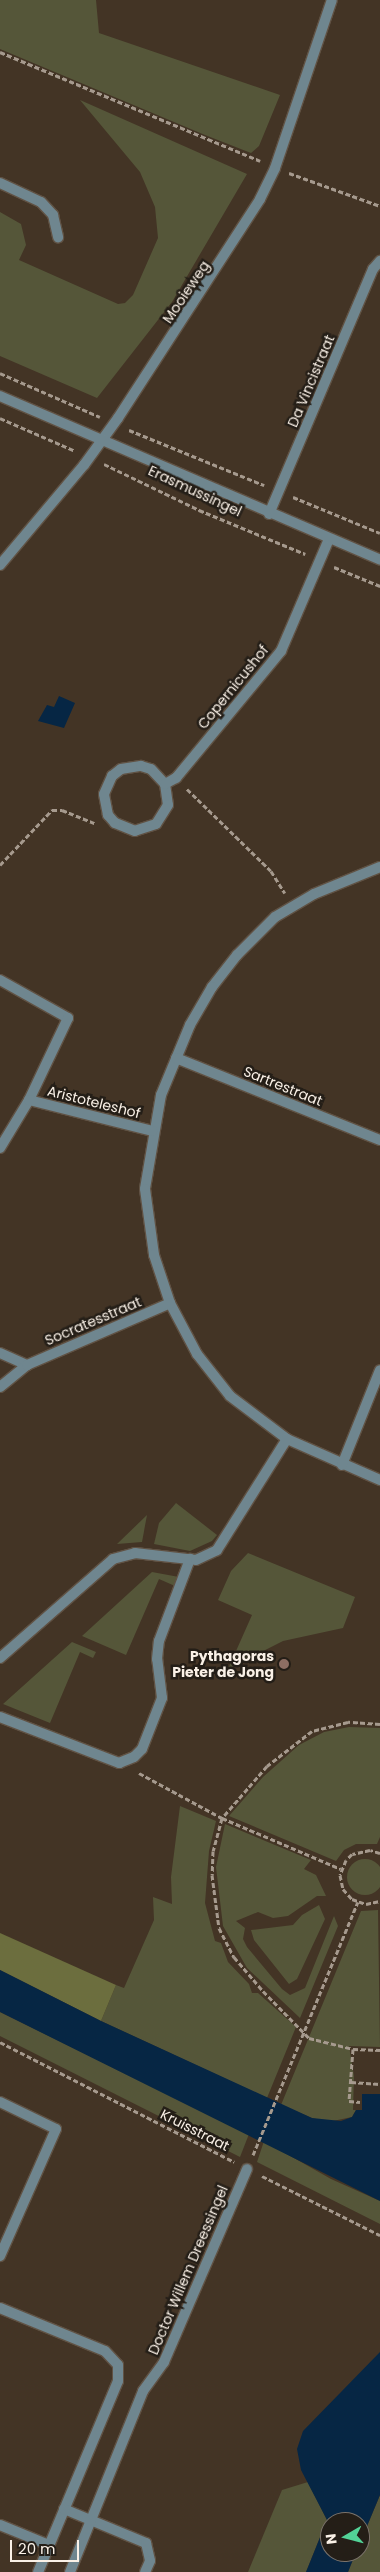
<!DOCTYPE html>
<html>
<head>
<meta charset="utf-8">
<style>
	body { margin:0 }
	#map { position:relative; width:380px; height:2572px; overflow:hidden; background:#433425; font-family:Poppins,sans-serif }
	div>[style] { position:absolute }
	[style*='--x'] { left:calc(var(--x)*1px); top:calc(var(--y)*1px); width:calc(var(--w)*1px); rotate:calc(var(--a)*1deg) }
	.green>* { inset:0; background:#555639 }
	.round { border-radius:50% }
	.forest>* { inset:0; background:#6c6e3e }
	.water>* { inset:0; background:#062644 }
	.path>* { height:3px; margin-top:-1.5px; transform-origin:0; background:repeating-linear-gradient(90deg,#a69a8e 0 5px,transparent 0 7.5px) }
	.roads { filter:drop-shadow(1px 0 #605244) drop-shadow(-1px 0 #605244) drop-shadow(0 1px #605244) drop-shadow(0 -1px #605244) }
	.service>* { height:10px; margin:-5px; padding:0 5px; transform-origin:5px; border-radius:5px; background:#6f868f }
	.minor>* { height:10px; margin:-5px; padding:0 5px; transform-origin:5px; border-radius:5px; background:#6f868f }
	.tertiary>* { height:10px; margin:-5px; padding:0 5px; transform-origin:5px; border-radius:5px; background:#6f868f }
	.dots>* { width:14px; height:14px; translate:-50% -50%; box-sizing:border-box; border:2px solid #241e17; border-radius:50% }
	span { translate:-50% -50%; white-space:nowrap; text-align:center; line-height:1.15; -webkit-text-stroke:5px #241e17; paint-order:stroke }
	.street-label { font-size:14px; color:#faf1e7 }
	.poi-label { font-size:14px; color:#faf1e7; font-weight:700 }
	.right { translate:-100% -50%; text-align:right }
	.north { position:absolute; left:320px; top:2512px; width:50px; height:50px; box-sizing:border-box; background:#241e17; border:1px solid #7a726a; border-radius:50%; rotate:262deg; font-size:14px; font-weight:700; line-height:20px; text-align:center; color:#faf1e7 }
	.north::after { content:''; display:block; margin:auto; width:18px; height:22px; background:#52d397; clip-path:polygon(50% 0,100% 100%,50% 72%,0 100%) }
	.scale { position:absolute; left:10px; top:2540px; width:69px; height:22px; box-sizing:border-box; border:2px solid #faf1e7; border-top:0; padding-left:6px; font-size:15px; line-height:18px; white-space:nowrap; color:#faf1e7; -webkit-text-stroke:4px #241e17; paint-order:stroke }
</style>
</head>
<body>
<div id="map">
	<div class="green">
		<i style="clip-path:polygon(0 0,96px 0,99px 33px,280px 95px,259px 146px,251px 153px,205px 135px,0 49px)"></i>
		<i style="clip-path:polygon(80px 100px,247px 174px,172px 302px,97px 398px,0 356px,0 212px,21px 224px,26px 245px,19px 260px,118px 304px,125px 303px,133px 295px,158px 238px,155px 207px,140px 172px)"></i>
		<i style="clip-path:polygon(176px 1503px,217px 1535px,212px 1541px,190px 1551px,154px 1544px,159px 1523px)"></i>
		<i style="clip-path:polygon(147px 1515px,142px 1542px,117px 1544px)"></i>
		<i style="clip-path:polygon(248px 1553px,355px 1597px,343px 1628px,283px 1641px,228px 1669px,252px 1615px,218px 1600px,231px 1571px)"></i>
		<i style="clip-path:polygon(152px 1572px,179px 1577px,175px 1586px,159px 1579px,126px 1655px,82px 1636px)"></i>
		<i style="clip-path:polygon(72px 1642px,96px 1652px,93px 1658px,80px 1652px,50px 1723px,3px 1704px)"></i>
		<i style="clip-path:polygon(349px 1727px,380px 1728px,380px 1837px,377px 1844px,356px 1844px,344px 1850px,336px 1861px,229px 1816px,263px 1777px,299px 1745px,324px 1732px)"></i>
		<i style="clip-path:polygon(180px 1806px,216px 1821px,209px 1851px,205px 1903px,215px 1941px,221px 1943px,228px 1962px,249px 1984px,252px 1993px,258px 1993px,296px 2027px,267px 2098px,101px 2021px,116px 1985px,124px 1988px,154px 1920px,153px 1897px,172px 1904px,171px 1877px)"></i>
		<i style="clip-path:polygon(225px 1824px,311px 1860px,304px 1869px,316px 1875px,326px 1896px,317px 1896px,288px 1916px,273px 1918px,258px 1912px,236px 1921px,245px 1928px,243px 1939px,247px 1947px,282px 1989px,290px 1995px,305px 1988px,334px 1916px,338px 1926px,300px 2018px,247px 1968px,223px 1926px,216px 1867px)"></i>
		<i class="round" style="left:347px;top:1859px;width:36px;height:36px"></i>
		<i style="clip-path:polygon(319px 1905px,325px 1919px,297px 1979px,289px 1984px,254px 1940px,251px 1930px,293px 1925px,302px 1915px)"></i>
		<i style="clip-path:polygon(378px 1910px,380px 2047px,349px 2046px,354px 2076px,353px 2110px,356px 2110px,352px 2117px,328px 2122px,312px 2118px,281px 2105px,361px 1911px)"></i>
		<i style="clip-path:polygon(0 2012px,249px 2134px,240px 2157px,0 2036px)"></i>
		<i style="clip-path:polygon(264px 2141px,331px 2179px,380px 2201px,380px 2224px,257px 2162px)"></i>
		<i style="clip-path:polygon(308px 2482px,327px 2520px,306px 2572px,248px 2572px,282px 2490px)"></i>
		<i style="clip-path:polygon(380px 2495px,380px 2572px,348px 2572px,356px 2552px,360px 2552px,360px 2543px)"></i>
	</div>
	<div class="forest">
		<i style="clip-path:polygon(0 1933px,116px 1985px,101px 2021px,0 1970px)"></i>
	</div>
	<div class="water">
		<i style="clip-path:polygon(59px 696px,75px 703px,64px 728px,38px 721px,47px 705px,54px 707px)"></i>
		<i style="clip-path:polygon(0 1970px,101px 2021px,312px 2118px,341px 2121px,352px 2117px,356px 2110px,362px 2110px,362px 2094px,380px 2094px,380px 2201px,0 2012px)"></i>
		<i style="clip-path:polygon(380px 2352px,380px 2495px,360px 2543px,360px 2522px,330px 2522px,330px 2552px,356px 2552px,348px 2572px,306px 2572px,327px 2520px,301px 2470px,297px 2449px,303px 2431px)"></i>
	</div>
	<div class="path">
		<i style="--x:0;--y:52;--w:282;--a:22.7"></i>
		<i style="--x:289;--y:173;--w:97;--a:19.9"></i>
		<i style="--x:0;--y:373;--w:109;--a:23.7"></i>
		<i style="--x:0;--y:418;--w:82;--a:23.7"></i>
		<i style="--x:129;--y:430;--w:146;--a:22.2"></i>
		<i style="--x:104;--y:464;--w:106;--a:25.8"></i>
		<i style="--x:199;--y:510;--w:115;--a:22.5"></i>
		<i style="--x:293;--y:497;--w:94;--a:22.5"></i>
		<i style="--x:334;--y:567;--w:50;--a:22.4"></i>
		<i style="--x:187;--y:789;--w:117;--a:44.3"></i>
		<i style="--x:271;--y:871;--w:26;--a:58"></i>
		<i style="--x:0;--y:865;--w:76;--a:-46.6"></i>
		<i style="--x:52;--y:810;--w:10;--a:0"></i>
		<i style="--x:62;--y:810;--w:35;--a:22"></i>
		<i style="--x:380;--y:1724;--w:32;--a:-176"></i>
		<i style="--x:348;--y:1722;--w:37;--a:166"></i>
		<i style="--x:312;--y:1731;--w:57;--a:142.1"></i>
		<i style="--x:267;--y:1766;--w:69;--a:130.9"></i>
		<i style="--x:222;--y:1818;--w:34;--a:105"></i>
		<i style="--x:213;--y:1851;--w:24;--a:92"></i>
		<i style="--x:212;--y:1875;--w:53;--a:82.5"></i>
		<i style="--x:219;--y:1928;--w:33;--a:63"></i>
		<i style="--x:234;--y:1957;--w:45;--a:49.5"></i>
		<i style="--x:263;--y:1991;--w:66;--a:45.6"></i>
		<i style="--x:309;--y:2038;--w:45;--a:14"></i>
		<i style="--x:353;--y:2049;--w:27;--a:2"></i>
		<i style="--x:139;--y:1773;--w:94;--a:28.5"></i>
		<i style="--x:222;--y:1818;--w:129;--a:23.2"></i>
		<i style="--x:380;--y:1853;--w:10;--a:-163"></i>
		<i style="--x:370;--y:1850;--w:18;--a:167"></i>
		<i style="--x:352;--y:1854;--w:8;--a:135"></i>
		<i style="--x:346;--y:1860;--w:16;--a:112"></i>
		<i style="--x:340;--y:1875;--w:14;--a:78"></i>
		<i style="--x:343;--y:1889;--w:13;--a:48"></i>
		<i style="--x:352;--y:1899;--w:15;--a:20"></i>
		<i style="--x:366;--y:1904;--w:14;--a:-12"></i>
		<i style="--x:0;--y:2042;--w:263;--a:27.1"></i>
		<i style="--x:353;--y:2049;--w:52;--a:94.4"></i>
		<i style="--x:349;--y:2101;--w:11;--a:5"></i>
		<i style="--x:351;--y:2082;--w:29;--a:4"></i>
		<i style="--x:253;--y:2155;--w:274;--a:-67.5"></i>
		<i style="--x:262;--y:2176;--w:132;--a:26.6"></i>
	</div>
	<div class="roads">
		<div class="service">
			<i style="--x:0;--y:1717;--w:128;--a:21.1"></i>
			<i style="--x:119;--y:1763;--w:16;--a:-22"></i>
			<i style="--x:134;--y:1757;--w:11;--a:-45"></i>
			<i style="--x:142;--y:1749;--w:55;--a:-68.6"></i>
			<i style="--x:162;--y:1698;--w:39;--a:-97"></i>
			<i style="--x:157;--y:1659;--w:18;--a:-84"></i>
			<i style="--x:159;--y:1641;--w:88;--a:-69.3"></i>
		</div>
		<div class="minor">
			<i style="--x:0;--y:183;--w:45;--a:24.9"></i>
			<i style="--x:41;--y:202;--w:18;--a:47"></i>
			<i style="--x:53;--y:215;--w:23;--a:77"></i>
			<i style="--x:269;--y:514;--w:266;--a:-67"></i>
			<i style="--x:373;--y:269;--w:11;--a:-49"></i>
			<i style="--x:0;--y:565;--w:131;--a:-50"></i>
			<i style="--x:84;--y:465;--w:58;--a:-54.1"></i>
			<i style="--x:118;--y:418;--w:261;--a:-57"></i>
			<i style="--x:260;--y:199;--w:34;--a:-64"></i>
			<i style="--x:275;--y:168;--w:177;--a:-71.3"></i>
			<i style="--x:165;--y:784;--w:21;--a:82"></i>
			<i style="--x:168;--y:805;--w:22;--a:122"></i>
			<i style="--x:156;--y:824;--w:22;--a:162"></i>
			<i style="--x:135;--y:831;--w:22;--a:-158"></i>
			<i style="--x:115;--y:823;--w:11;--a:-131"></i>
			<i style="--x:108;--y:815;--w:21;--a:-101"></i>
			<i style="--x:104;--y:794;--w:20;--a:-66"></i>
			<i style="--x:112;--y:776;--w:11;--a:-38"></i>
			<i style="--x:121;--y:769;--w:20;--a:-9"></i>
			<i style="--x:141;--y:766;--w:10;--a:17"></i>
			<i style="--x:151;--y:769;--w:21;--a:47"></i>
			<i style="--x:165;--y:784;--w:13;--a:-29"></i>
			<i style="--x:176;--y:778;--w:165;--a:-50.4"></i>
			<i style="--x:281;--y:651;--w:122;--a:-66.8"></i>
			<i style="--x:380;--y:867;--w:71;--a:157.8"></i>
			<i style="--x:314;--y:894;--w:45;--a:149.5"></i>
			<i style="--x:275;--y:917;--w:54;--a:135"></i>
			<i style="--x:237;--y:955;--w:41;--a:128"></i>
			<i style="--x:212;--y:987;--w:44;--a:120.1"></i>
			<i style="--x:190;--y:1025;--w:76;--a:112.5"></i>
			<i style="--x:161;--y:1095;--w:95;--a:99.7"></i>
			<i style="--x:145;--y:1189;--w:67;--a:82.2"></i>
			<i style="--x:154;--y:1255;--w:51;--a:71.6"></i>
			<i style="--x:170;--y:1303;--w:58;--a:62.1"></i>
			<i style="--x:197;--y:1354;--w:53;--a:51.8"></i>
			<i style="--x:230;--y:1396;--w:71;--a:37"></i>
			<i style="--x:287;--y:1439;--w:102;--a:23.8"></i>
			<i style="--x:0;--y:980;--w:78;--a:29.2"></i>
			<i style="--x:68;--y:1018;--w:91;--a:115.4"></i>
			<i style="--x:29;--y:1100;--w:56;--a:121.1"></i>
			<i style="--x:176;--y:1058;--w:220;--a:21.9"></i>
			<i style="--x:29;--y:1100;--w:127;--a:14.1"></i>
			<i style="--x:0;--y:1353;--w:30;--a:24"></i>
			<i style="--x:0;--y:1387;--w:35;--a:-39"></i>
			<i style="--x:27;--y:1365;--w:156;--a:-23.4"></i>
			<i style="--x:342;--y:1465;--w:102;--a:-68.2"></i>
			<i style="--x:0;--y:1658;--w:150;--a:-41.2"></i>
			<i style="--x:113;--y:1559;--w:23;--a:-15"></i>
			<i style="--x:135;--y:1553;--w:61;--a:6.5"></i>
			<i style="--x:196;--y:1560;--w:23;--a:-25"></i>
			<i style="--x:217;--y:1550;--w:131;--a:-57.8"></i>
			<i style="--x:0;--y:2102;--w:62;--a:25.7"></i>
			<i style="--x:56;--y:2129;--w:139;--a:113.8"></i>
			<i style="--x:0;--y:2308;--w:113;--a:22.3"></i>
			<i style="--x:105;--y:2351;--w:19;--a:47"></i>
			<i style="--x:118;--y:2365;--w:16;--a:90"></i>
			<i style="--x:118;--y:2381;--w:207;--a:112.7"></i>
			<i style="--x:64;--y:2509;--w:89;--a:22.5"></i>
			<i style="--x:146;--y:2543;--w:18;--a:77"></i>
			<i style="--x:150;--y:2561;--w:12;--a:114"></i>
			<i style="--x:0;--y:2525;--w:53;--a:22.2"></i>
			<i style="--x:70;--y:2572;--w:195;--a:-68"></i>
			<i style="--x:143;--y:2391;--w:36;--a:-54"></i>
			<i style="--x:164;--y:2362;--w:210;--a:-66.7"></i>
		</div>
		<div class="tertiary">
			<i style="--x:0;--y:396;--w:414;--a:23.3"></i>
		</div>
	</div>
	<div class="dots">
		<i style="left:284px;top:1664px;background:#8d6e63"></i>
	</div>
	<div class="street-label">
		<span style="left:186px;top:292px;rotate:-56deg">Mooieweg</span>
		<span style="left:311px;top:381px;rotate:-67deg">Da Vincistraat</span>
		<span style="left:195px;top:491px;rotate:25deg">Erasmussingel</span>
		<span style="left:233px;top:687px;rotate:-51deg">Copernicushof</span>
		<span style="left:283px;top:1086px;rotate:22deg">Sartrestraat</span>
		<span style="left:94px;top:1102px;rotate:14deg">Aristoteleshof</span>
		<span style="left:93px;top:1321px;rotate:-23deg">Socratesstraat</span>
		<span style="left:195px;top:2130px;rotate:27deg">Kruisstraat</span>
		<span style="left:188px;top:2270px;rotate:-67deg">Doctor Willem Dreessingel</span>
	</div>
	<div class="poi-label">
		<span class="right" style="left:274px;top:1664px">Pythagoras<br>Pieter de Jong</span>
	</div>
	<div class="north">N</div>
	<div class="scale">20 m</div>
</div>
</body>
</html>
